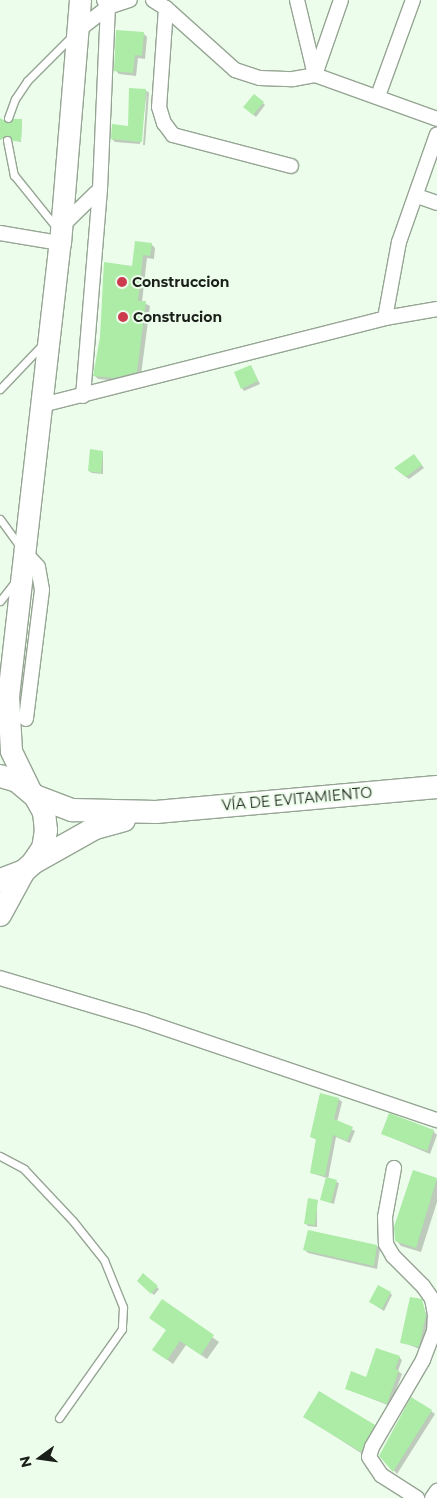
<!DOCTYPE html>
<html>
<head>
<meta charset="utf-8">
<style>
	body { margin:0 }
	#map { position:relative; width:437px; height:1498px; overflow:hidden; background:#edfdeb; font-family:Montserrat,sans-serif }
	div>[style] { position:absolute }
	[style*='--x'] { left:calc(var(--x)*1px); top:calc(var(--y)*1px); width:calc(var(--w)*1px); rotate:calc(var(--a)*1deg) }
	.shadow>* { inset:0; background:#0003 }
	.building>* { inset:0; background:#aceca6 }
	.roads { filter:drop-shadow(1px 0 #96a594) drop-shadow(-1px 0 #96a594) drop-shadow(0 1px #96a594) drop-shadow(0 -1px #96a594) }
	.service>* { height:7px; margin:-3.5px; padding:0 3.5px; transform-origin:3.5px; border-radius:3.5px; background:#fff }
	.minor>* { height:14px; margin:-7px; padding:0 7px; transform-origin:7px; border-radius:7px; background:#fff }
	.primary>* { height:21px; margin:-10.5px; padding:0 10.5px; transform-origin:10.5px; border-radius:10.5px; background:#fff }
	.trunk>* { height:22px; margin:-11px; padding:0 11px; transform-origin:11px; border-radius:11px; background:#fff }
	.dots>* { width:14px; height:14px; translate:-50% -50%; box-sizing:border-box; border:2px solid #edfdeb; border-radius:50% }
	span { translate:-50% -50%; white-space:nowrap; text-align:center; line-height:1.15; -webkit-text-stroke:4px #edfdeb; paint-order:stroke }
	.poi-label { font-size:14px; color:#1a2019; font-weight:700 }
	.left { translate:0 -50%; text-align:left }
	.street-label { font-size:14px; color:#1a2019 }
	.north { position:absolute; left:15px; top:1433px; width:50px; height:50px; -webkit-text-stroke:4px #edfdeb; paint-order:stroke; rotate:256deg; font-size:14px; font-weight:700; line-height:20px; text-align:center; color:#1a2019 }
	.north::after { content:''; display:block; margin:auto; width:18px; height:22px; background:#1a2019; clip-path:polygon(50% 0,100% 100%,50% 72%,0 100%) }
</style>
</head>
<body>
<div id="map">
	<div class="shadow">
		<i style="clip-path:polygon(144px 34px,147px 37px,145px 59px,138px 58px,136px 76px,119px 74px,115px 70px)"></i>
		<i style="clip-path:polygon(130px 90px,147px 91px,140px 144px,115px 142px,112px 139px,113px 126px,129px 127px)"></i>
		<i style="clip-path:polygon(147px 91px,149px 93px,145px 145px,143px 145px)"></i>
		<i style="clip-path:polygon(263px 103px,265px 105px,256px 117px,247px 109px)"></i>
		<i style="clip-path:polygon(0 119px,8px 125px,22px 121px,21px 142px,15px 141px,10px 135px,0 140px)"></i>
		<i style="clip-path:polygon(151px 244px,155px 248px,154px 259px,147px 258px,142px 302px,150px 306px,141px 375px,118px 381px,98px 379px,95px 376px,133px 267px)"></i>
		<i style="clip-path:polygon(251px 366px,260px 384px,244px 391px,242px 388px)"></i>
		<i style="clip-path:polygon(103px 452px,103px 474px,92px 473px,89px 471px)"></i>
		<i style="clip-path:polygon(416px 458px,424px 468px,409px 479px,398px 471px)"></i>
		<i style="clip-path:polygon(339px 1099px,342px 1102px,337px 1122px,355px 1131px,350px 1143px,336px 1137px,328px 1179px,339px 1183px,334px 1204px,322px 1200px,327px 1178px,311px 1173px,317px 1140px,311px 1137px)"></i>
		<i style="clip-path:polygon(433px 1131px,437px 1135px,430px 1154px,383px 1134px)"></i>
		<i style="clip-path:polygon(413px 1172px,437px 1180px,437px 1202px,421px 1252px,401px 1246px,396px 1240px)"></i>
		<i style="clip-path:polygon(317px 1201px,317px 1227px,308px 1226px,306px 1224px)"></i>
		<i style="clip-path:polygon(377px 1246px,380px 1249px,377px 1269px,308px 1253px,305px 1250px)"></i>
		<i style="clip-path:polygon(143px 1275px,159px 1289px,154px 1295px,138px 1281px)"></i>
		<i style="clip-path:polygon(390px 1293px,392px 1295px,384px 1311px,370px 1302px)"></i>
		<i style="clip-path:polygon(162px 1301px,219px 1342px,207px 1359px,186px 1345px,173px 1364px,154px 1350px,167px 1330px)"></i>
		<i style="clip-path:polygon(421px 1301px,429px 1321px,422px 1350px,402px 1342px)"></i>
		<i style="clip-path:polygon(399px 1357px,402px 1360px,398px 1371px,402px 1374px,390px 1406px,347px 1389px)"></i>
		<i style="clip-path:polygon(431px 1411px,435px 1414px,397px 1474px,380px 1455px)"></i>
		<i style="clip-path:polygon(305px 1417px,374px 1426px,379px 1431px,367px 1457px)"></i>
	</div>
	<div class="building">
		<i style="clip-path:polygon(116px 30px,144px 32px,142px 56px,135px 55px,133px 73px,114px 71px)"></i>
		<i style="clip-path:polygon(129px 88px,146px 89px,142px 142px,111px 139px,112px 124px,128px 126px)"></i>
		<i style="clip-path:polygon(254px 94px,264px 102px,253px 115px,243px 107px)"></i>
		<i style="clip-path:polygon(0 118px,8px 123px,13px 119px,22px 119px,21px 141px,13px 141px,8px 135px,0 140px)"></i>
		<i style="clip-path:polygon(135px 241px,152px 243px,150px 256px,143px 255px,138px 301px,146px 301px,137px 372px,114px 378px,93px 376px,100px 337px,104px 262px,132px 266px)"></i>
		<i style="clip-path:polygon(251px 365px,258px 381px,241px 389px,234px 372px)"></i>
		<i style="clip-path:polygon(90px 449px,103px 451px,101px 473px,88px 471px)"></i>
		<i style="clip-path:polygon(414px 454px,422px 465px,406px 477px,394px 468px)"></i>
		<i style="clip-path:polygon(320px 1093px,339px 1098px,334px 1119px,353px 1127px,347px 1141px,333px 1135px,325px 1176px,310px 1173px,316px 1139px,310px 1137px)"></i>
		<i style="clip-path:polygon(389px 1113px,434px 1130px,427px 1151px,381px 1134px)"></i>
		<i style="clip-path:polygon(413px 1170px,437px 1178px,416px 1248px,395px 1241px,394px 1227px)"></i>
		<i style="clip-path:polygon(326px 1177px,337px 1180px,331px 1203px,320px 1200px)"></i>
		<i style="clip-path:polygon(308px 1198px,318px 1200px,315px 1225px,304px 1224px)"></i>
		<i style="clip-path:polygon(308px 1230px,377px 1245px,374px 1266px,303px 1250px)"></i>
		<i style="clip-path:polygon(143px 1273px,158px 1286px,151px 1294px,137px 1281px)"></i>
		<i style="clip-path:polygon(378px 1285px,391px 1292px,382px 1309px,369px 1302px)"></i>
		<i style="clip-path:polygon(410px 1297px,422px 1299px,426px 1315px,419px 1347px,400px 1343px)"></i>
		<i style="clip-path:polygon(162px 1299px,214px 1335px,201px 1355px,180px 1341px,167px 1360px,152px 1350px,166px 1330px,149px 1318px)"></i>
		<i style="clip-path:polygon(376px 1348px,400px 1356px,395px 1369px,399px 1370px,387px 1404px,345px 1389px,351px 1371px,366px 1377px)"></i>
		<i style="clip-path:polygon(319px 1391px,375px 1425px,361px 1452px,303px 1417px)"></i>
		<i style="clip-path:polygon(411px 1397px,432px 1410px,393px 1472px,379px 1456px)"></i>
	</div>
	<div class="roads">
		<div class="service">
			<i style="--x:8;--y:118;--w:20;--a:-70"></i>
			<i style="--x:15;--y:99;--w:22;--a:-56"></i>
			<i style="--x:27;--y:81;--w:64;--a:-45"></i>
			<i style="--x:7;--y:140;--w:36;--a:79"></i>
			<i style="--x:14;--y:175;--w:67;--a:51.1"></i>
			<i style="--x:0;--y:389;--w:62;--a:-46.3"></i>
			<i style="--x:0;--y:519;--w:34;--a:54"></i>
			<i style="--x:0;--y:601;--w:24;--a:-52"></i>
			<i style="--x:0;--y:1156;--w:27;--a:28"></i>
			<i style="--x:24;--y:1169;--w:71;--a:46.7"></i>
			<i style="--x:73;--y:1221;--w:50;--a:51.5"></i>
			<i style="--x:104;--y:1260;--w:51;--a:68"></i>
			<i style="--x:123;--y:1307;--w:22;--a:93"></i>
			<i style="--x:122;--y:1329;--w:109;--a:125.3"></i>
		</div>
		<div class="minor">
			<i style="--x:104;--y:0;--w:8;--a:60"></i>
			<i style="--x:108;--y:7;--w:23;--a:-18"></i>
			<i style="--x:153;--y:0;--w:15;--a:32"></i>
			<i style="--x:166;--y:8;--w:99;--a:94"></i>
			<i style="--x:159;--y:107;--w:17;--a:73"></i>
			<i style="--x:164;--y:123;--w:15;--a:53"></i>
			<i style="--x:173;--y:135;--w:122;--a:14.7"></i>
			<i style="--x:297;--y:0;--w:77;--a:76.5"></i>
			<i style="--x:315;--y:75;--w:130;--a:19.8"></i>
			<i style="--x:166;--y:8;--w:93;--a:41.9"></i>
			<i style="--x:235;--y:70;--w:26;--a:18"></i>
			<i style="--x:260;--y:78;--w:33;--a:2"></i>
			<i style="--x:293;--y:79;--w:22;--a:-10"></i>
			<i style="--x:315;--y:75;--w:79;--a:-70.9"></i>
			<i style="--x:76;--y:32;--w:41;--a:-38"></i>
			<i style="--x:378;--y:96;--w:102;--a:-70"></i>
			<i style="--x:417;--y:196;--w:21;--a:19"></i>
			<i style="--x:62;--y:226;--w:53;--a:-44.2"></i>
			<i style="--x:0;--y:233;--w:61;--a:9.5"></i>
			<i style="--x:385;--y:318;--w:77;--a:-79.6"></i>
			<i style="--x:399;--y:242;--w:114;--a:-70.6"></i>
			<i style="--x:83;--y:396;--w:208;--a:-85.3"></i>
			<i style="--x:100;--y:189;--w:182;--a:-87.5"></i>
			<i style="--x:42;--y:405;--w:354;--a:-14.2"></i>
			<i style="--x:385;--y:318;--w:53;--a:-9.8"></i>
			<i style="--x:25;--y:553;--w:19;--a:47"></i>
			<i style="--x:38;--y:567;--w:23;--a:80"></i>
			<i style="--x:42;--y:590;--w:130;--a:97.1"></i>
			<i style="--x:0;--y:978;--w:150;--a:16.6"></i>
			<i style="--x:144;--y:1021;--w:309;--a:18.7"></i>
			<i style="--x:394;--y:1168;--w:50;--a:100.4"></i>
			<i style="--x:385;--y:1217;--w:27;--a:88"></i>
			<i style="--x:386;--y:1244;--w:14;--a:60"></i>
			<i style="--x:393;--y:1256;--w:42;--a:45"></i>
			<i style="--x:423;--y:1286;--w:16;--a:55"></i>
			<i style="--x:432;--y:1299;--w:15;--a:79"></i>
			<i style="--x:435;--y:1314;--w:17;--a:93"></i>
			<i style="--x:434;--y:1331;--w:31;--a:111"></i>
			<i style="--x:423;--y:1360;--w:101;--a:120.4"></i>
			<i style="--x:372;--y:1447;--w:10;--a:107"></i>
			<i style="--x:369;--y:1457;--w:22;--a:56"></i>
			<i style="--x:381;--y:1475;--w:43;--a:32.6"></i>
			<i style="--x:432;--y:1498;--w:9;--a:-54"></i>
		</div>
		<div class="primary">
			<i style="--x:30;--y:790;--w:43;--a:-116"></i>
			<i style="--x:11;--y:751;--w:55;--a:-93.1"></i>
			<i style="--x:8;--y:696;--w:456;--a:-83.5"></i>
			<i style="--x:60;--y:243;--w:244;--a:-85.3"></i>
		</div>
		<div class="trunk">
			<i style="--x:0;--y:776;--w:18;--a:16"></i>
			<i style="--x:17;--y:781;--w:23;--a:40"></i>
			<i style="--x:35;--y:796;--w:18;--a:61"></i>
			<i style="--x:44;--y:812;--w:18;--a:84"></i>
			<i style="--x:46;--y:830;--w:18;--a:99"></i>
			<i style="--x:43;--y:848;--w:18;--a:124"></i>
			<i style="--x:33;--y:863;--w:12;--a:138"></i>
			<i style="--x:24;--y:871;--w:26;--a:159"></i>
			<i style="--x:35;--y:796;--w:40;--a:21"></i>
			<i style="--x:72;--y:810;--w:84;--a:1.4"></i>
			<i style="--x:156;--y:812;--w:282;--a:-5.1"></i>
			<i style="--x:33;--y:863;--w:71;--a:-29.4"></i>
			<i style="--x:95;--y:828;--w:30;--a:-15"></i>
			<i style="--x:0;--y:915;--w:50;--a:-61.4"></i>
		</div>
	</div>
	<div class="dots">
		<i style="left:122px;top:282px;background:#cd3c4e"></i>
		<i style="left:123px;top:317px;background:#cd3c4e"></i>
	</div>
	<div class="poi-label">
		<span class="left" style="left:132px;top:282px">Construccion</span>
		<span class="left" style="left:133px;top:317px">Construcion</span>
	</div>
	<div class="street-label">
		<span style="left:297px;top:799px;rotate:-5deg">VÍA DE EVITAMIENTO</span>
	</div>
	<div class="north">N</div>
</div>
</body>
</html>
